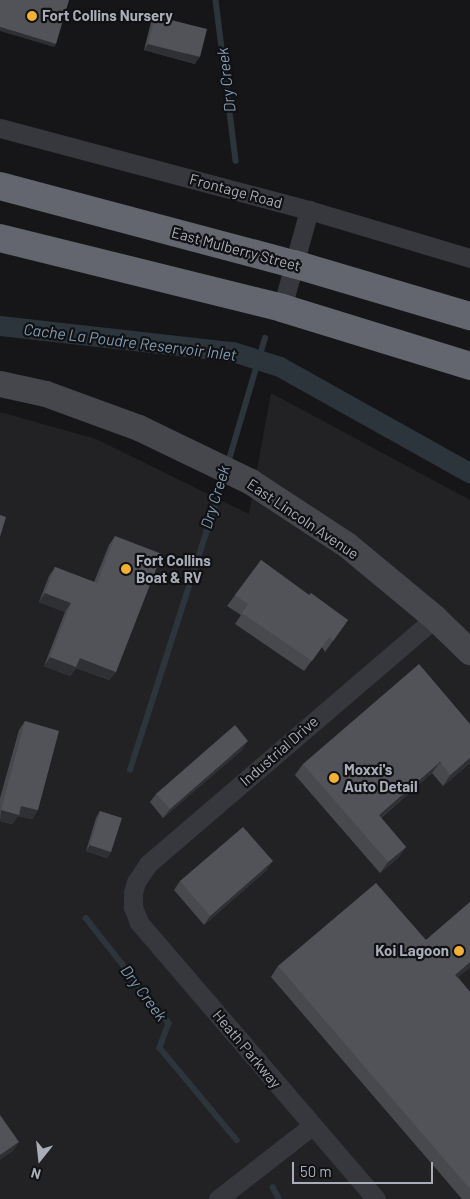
<!DOCTYPE html>
<html>
<head>
<meta charset="utf-8">
<style>
	body { margin:0 }
	#map { position:relative; width:470px; height:1199px; overflow:hidden; background:#161618; font-family:Barlow,sans-serif }
	div>[style] { position:absolute }
	[style*='--x'] { left:calc(var(--x)*1px); top:calc(var(--y)*1px); width:calc(var(--w)*1px); rotate:calc(var(--a)*1deg) }
	.built>* { inset:0; background:#222225 }
	.stream>* { height:5.5px; margin:-2.75px; padding:0 2.75px; transform-origin:2.75px; border-radius:2.75px; background:#2c353c }
	.canal>* { height:20px; margin:-10px; padding:0 10px; transform-origin:10px; border-radius:10px; background:#2c353c }
	.street>* { height:19px; margin:-9.5px; padding:0 9.5px; transform-origin:9.5px; border-radius:9.5px; background:#37383d }
	.secondary>* { height:26px; margin:-13px; padding:0 13px; transform-origin:13px; border-radius:13px; background:#45474d }
	.highway>* { height:28px; margin:-14px; padding:0 14px; transform-origin:14px; border-radius:14px; background:#63666e }
	.wall>* { inset:0; background:#47494d }
	.shaded-wall>* { inset:0; background:#2f3033 }
	.building>* { inset:0; background:#525359 }
	.dots>* { width:14px; height:14px; translate:-50% -50%; box-sizing:border-box; border:2px solid #111113; border-radius:50% }
	span { translate:-50% -50%; white-space:nowrap; text-align:center; line-height:1.15; -webkit-text-stroke:4.5px #111113; paint-order:stroke }
	.poi-label { font-size:15px; color:#a8adb8; font-weight:700 }
	.left { translate:0 -50%; text-align:left }
	.right { translate:-100% -50%; text-align:right }
	.street-label { font-size:15px; color:#a8adb8 }
	.water-label { font-size:16px; color:#7f9bb3; font-style:italic }
	.north { position:absolute; left:15px; top:1134px; width:50px; height:50px; -webkit-text-stroke:4px #111113; paint-order:stroke; rotate:196deg; font-size:14px; font-weight:700; line-height:20px; text-align:center; color:#a8adb8 }
	.north::after { content:''; display:block; margin:auto; width:18px; height:22px; background:#a8adb8; clip-path:polygon(50% 0,100% 100%,50% 72%,0 100%) }
	.scale { position:absolute; left:292px; top:1162px; width:141px; height:22px; box-sizing:border-box; border:2px solid #a8adb8; border-top:0; padding-left:6px; font-size:15px; line-height:18px; white-space:nowrap; color:#a8adb8; -webkit-text-stroke:4px #111113; paint-order:stroke }
</style>
</head>
<body>
<div id="map">
	<div class="built">
		<i style="clip-path:polygon(271px 393px,470px 500px,470px 1199px,0 1199px,0 412px,96px 439px,249px 514px)"></i>
	</div>
	<div class="stream">
		<i style="--x:216;--y:0;--w:162;--a:82.9"></i>
		<i style="--x:228;--y:463;--w:130;--a:-73.5"></i>
		<i style="--x:130;--y:770;--w:308;--a:-72.2"></i>
		<i style="--x:86;--y:918;--w:134;--a:51.7"></i>
		<i style="--x:169;--y:1023;--w:27;--a:110"></i>
		<i style="--x:160;--y:1048;--w:120;--a:50.1"></i>
		<i style="--x:273;--y:1187;--w:13;--a:63"></i>
	</div>
	<div class="canal">
		<i style="--x:0;--y:326;--w:234;--a:6.4"></i>
		<i style="--x:233;--y:352;--w:49;--a:17.7"></i>
		<i style="--x:280;--y:367;--w:218;--a:29.2"></i>
	</div>
	<div class="street">
		<i style="--x:0;--y:128;--w:320;--a:14.9"></i>
		<i style="--x:309;--y:210;--w:168;--a:16.6"></i>
		<i style="--x:282;--y:308;--w:102;--a:-74.6"></i>
		<i style="--x:218;--y:1199;--w:120;--a:-37.9"></i>
		<i style="--x:376;--y:1199;--w:365;--a:-130.6"></i>
		<i style="--x:139;--y:922;--w:16;--a:-112"></i>
		<i style="--x:133;--y:907;--w:14;--a:-90"></i>
		<i style="--x:133;--y:893;--w:11;--a:-75"></i>
		<i style="--x:136;--y:882;--w:22;--a:-56"></i>
		<i style="--x:148;--y:864;--w:378;--a:-40.6"></i>
	</div>
	<div class="secondary">
		<i style="--x:0;--y:384;--w:47;--a:12.3"></i>
		<i style="--x:46;--y:394;--w:99;--a:20.1"></i>
		<i style="--x:139;--y:428;--w:124;--a:25.7"></i>
		<i style="--x:251;--y:482;--w:115;--a:33.3"></i>
		<i style="--x:347;--y:545;--w:114;--a:39.7"></i>
		<i style="--x:435;--y:618;--w:49;--a:44.2"></i>
	</div>
	<div class="highway">
		<i style="--x:0;--y:186;--w:304;--a:14.9"></i>
		<i style="--x:294;--y:264;--w:184;--a:16.5"></i>
		<i style="--x:0;--y:238;--w:291;--a:13.9"></i>
		<i style="--x:282;--y:308;--w:197;--a:17.1"></i>
	</div>
	<div class="wall">
		<i style="clip-path:polygon(155px 16px,195px 64px,144px 50px,151px 22px)"></i>
		<i style="clip-path:polygon(115px 536px,116px 672px,109px 680px,76px 668px,70px 676px,44px 666px,65px 612px,39px 602px,49px 576px,55px 567px,94px 582px,109px 545px)"></i>
		<i style="clip-path:polygon(261px 560px,309px 595px,348px 620px,325px 652px,322px 647px,304px 671px,235px 624px,241px 615px,227px 606px)"></i>
		<i style="clip-path:polygon(25px 721px,38px 810px,32px 819px,18px 816px,12px 824px,0 821px,0 798px,19px 730px)"></i>
		<i style="clip-path:polygon(242px 750px,163px 818px,150px 802px,156px 794px)"></i>
		<i style="clip-path:polygon(470px 763px,443px 786px,432px 773px,381px 818px,406px 847px,398px 858px,380px 873px,295px 775px,303px 764px)"></i>
		<i style="clip-path:polygon(100px 811px,111px 852px,107px 858px,86px 851px,96px 818px)"></i>
		<i style="clip-path:polygon(267px 870px,204px 925px,174px 890px,180px 881px)"></i>
		<i style="clip-path:polygon(470px 902px,470px 967px,458px 977px,470px 992px,470px 1199px,462px 1199px,271px 977px,278px 966px,426px 940px)"></i>
	</div>
	<div class="shaded-wall">
		<i style="clip-path:polygon(0 27px,56px 44px,54px 47px,0 31px)"></i>
		<i style="clip-path:polygon(148px 44px,200px 57px,195px 64px,144px 50px)"></i>
		<i style="clip-path:polygon(45px 593px,71px 603px,65px 612px,39px 602px)"></i>
		<i style="clip-path:polygon(50px 657px,80px 658px,116px 672px,109px 680px,76px 668px,70px 676px,44px 666px)"></i>
		<i style="clip-path:polygon(248px 741px,242px 750px,163px 818px,170px 809px)"></i>
		<i style="clip-path:polygon(470px 758px,470px 763px,443px 786px,450px 775px)"></i>
		<i style="clip-path:polygon(440px 762px,432px 773px,371px 826px,379px 815px)"></i>
		<i style="clip-path:polygon(21px 806px,38px 810px,32px 819px,18px 816px,12px 824px,0 821px,1px 810px)"></i>
		<i style="clip-path:polygon(90px 845px,111px 852px,107px 858px,86px 851px)"></i>
		<i style="clip-path:polygon(406px 847px,398px 858px,380px 873px,388px 862px)"></i>
		<i style="clip-path:polygon(273px 861px,267px 870px,204px 925px,210px 916px)"></i>
		<i style="clip-path:polygon(470px 962px,470px 967px,448px 986px,455px 975px)"></i>
		<i style="clip-path:polygon(19px 1142px,13px 1151px,0 1160px,0 1155px)"></i>
	</div>
	<div class="building">
		<i style="clip-path:polygon(0 0,69px 0,56px 44px,0 27px)"></i>
		<i style="clip-path:polygon(155px 16px,207px 29px,200px 57px,148px 44px)"></i>
		<i style="clip-path:polygon(0 515px,6px 517px,0 537px)"></i>
		<i style="clip-path:polygon(115px 536px,162px 554px,116px 672px,80px 658px,76px 667px,50px 657px,71px 603px,45px 593px,55px 567px,97px 583px)"></i>
		<i style="clip-path:polygon(261px 560px,309px 595px,311px 593px,348px 620px,333px 641px,329px 637px,312px 661px,242px 613px,248px 604px,235px 595px)"></i>
		<i style="clip-path:polygon(419px 664px,470px 724px,470px 758px,450px 775px,440px 762px,379px 815px,406px 847px,388px 862px,303px 764px)"></i>
		<i style="clip-path:polygon(25px 721px,59px 731px,38px 810px,21px 806px,19px 815px,1px 810px)"></i>
		<i style="clip-path:polygon(235px 725px,248px 741px,170px 809px,156px 794px)"></i>
		<i style="clip-path:polygon(100px 811px,122px 818px,111px 852px,90px 845px)"></i>
		<i style="clip-path:polygon(243px 827px,273px 861px,210px 916px,180px 881px)"></i>
		<i style="clip-path:polygon(376px 883px,426px 940px,470px 902px,470px 962px,455px 975px,470px 992px,470px 1189px,278px 966px)"></i>
		<i style="clip-path:polygon(0 1115px,19px 1142px,0 1155px)"></i>
	</div>
	<div class="dots">
		<i style="left:32px;top:16px;background:#f2b134"></i>
		<i style="left:126px;top:569px;background:#f2b134"></i>
		<i style="left:334px;top:778px;background:#f2b134"></i>
		<i style="left:459px;top:951px;background:#f2b134"></i>
	</div>
	<div class="poi-label">
		<span class="left" style="left:42px;top:16px">Fort Collins Nursery</span>
		<span class="left" style="left:136px;top:569px">Fort Collins<br>Boat &amp; RV</span>
		<span class="left" style="left:344px;top:778px">Moxxi's<br>Auto Detail</span>
		<span class="right" style="left:449px;top:951px">Koi Lagoon</span>
	</div>
	<div class="street-label">
		<span style="left:236px;top:191px;rotate:15deg">Frontage Road</span>
		<span style="left:236px;top:249px;rotate:15deg">East Mulberry Street</span>
		<span style="left:303px;top:519px;rotate:34deg">East Lincoln Avenue</span>
		<span style="left:279px;top:751px;rotate:-41deg">Industrial Drive</span>
		<span style="left:247px;top:1049px;rotate:50deg">Heath Parkway</span>
	</div>
	<div class="water-label">
		<span style="left:226px;top:80px;rotate:-97deg">Dry Creek</span>
		<span style="left:130px;top:342px;rotate:7deg">Cache La Poudre Reservoir Inlet</span>
		<span style="left:215px;top:497px;rotate:-73deg">Dry Creek</span>
		<span style="left:144px;top:993px;rotate:53deg">Dry Creek</span>
	</div>
	<div class="north">N</div>
	<div class="scale">50 m</div>
</div>
</body>
</html>
